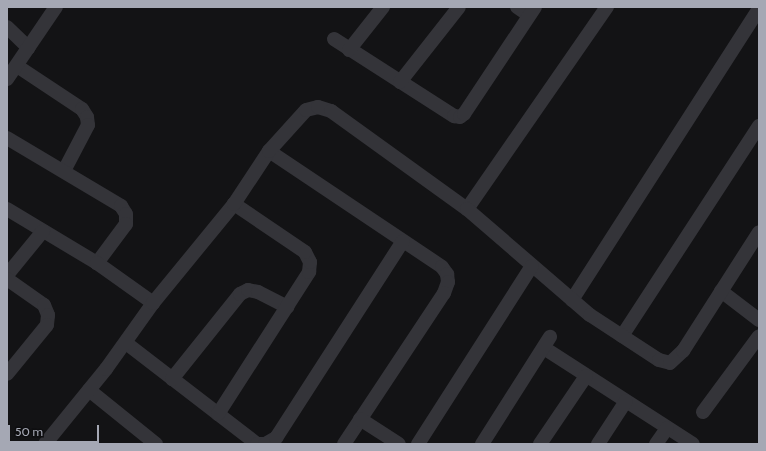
<!DOCTYPE html>
<html>
<head>
<meta charset="utf-8">
<style>
	body { margin:0 }
	#map { position:relative; width:766px; height:451px; overflow:hidden; background:#131315; font-family:Cabin,sans-serif }
	div>[style] { position:absolute }
	[style*='--x'] { left:calc(var(--x)*1px); top:calc(var(--y)*1px); width:calc(var(--w)*1px); rotate:calc(var(--a)*1deg) }
	.minor>* { height:14px; margin:-7px; padding:0 7px; transform-origin:7px; border-radius:7px; background:#343439 }
	span { translate:-50% -50%; white-space:nowrap; text-align:center; line-height:1.15; -webkit-text-stroke:3px #0e0e10; paint-order:stroke }
	.frame { position:absolute; inset:0; border:8px solid #a5a8b4; pointer-events:none }
	.scale { position:absolute; left:8px; top:425px; width:91px; height:18px; box-sizing:border-box; border:2px solid #a5a8b4; border-top:0; padding-left:5px; font-size:12px; line-height:14px; white-space:nowrap; color:#a5a8b4; -webkit-text-stroke:3px #0e0e10; paint-order:stroke }
</style>
</head>
<body>
<div id="map">
	<div class="minor">
		<i style="--x:517;--y:7;--w:14;--a:34"></i>
		<i style="--x:7;--y:27;--w:30;--a:44"></i>
		<i style="--x:334;--y:39;--w:143;--a:32.7"></i>
		<i style="--x:454;--y:116;--w:6;--a:9"></i>
		<i style="--x:460;--y:117;--w:5;--a:-37"></i>
		<i style="--x:464;--y:114;--w:128;--a:-56.4"></i>
		<i style="--x:349;--y:50;--w:55;--a:-51.7"></i>
		<i style="--x:17;--y:66;--w:78;--a:33.5"></i>
		<i style="--x:82;--y:109;--w:9;--a:58"></i>
		<i style="--x:87;--y:117;--w:8;--a:83"></i>
		<i style="--x:88;--y:125;--w:52;--a:117.6"></i>
		<i style="--x:7;--y:79;--w:87;--a:-55.8"></i>
		<i style="--x:400;--y:82;--w:95;--a:-51.8"></i>
		<i style="--x:7;--y:138;--w:133;--a:30.8"></i>
		<i style="--x:121;--y:206;--w:9;--a:58"></i>
		<i style="--x:126;--y:214;--w:10;--a:90"></i>
		<i style="--x:126;--y:224;--w:49;--a:126.6"></i>
		<i style="--x:269;--y:151;--w:208;--a:33.8"></i>
		<i style="--x:442;--y:267;--w:9;--a:54"></i>
		<i style="--x:447;--y:274;--w:8;--a:83"></i>
		<i style="--x:448;--y:282;--w:12;--a:110"></i>
		<i style="--x:444;--y:293;--w:181;--a:123.5"></i>
		<i style="--x:7;--y:209;--w:105;--a:31"></i>
		<i style="--x:97;--y:263;--w:69;--a:35.5"></i>
		<i style="--x:467;--y:209;--w:246;--a:-55.3"></i>
		<i style="--x:7;--y:275;--w:57;--a:-50.7"></i>
		<i style="--x:7;--y:279;--w:45;--a:35.1"></i>
		<i style="--x:44;--y:305;--w:11;--a:68"></i>
		<i style="--x:48;--y:315;--w:10;--a:96"></i>
		<i style="--x:47;--y:325;--w:63;--a:129.2"></i>
		<i style="--x:721;--y:291;--w:48;--a:37.3"></i>
		<i style="--x:572;--y:300;--w:346;--a:-57.3"></i>
		<i style="--x:622;--y:336;--w:251;--a:-56.9"></i>
		<i style="--x:126;--y:343;--w:165;--a:37.6"></i>
		<i style="--x:257;--y:444;--w:8;--a:0"></i>
		<i style="--x:265;--y:444;--w:13;--a:-29"></i>
		<i style="--x:276;--y:438;--w:234;--a:-57.2"></i>
		<i style="--x:544;--y:348;--w:177;--a:32.8"></i>
		<i style="--x:172;--y:379;--w:109;--a:-51.3"></i>
		<i style="--x:240;--y:294;--w:9;--a:-27"></i>
		<i style="--x:248;--y:290;--w:10;--a:11"></i>
		<i style="--x:258;--y:292;--w:33;--a:27"></i>
		<i style="--x:89;--y:390;--w:86;--a:38.9"></i>
		<i style="--x:703;--y:412;--w:94;--a:-53.6"></i>
		<i style="--x:218;--y:414;--w:169;--a:-57.3"></i>
		<i style="--x:309;--y:272;--w:10;--a:-84"></i>
		<i style="--x:310;--y:262;--w:11;--a:-117"></i>
		<i style="--x:305;--y:252;--w:86;--a:-145.9"></i>
		<i style="--x:360;--y:419;--w:46;--a:32.7"></i>
		<i style="--x:45;--y:444;--w:97;--a:-50.9"></i>
		<i style="--x:106;--y:369;--w:81;--a:-54.5"></i>
		<i style="--x:153;--y:303;--w:128;--a:-50.7"></i>
		<i style="--x:234;--y:204;--w:64;--a:-56.6"></i>
		<i style="--x:269;--y:151;--w:55;--a:-47.9"></i>
		<i style="--x:306;--y:110;--w:12;--a:-14"></i>
		<i style="--x:318;--y:107;--w:14;--a:17"></i>
		<i style="--x:331;--y:111;--w:168;--a:35.8"></i>
		<i style="--x:467;--y:209;--w:162;--a:40.8"></i>
		<i style="--x:590;--y:315;--w:82;--a:33.1"></i>
		<i style="--x:659;--y:360;--w:11;--a:15"></i>
		<i style="--x:670;--y:363;--w:18;--a:-43"></i>
		<i style="--x:683;--y:351;--w:141;--a:-57.4"></i>
		<i style="--x:418;--y:444;--w:211;--a:-57.4"></i>
		<i style="--x:482;--y:444;--w:127;--a:-57.6"></i>
		<i style="--x:540;--y:444;--w:82;--a:-55.9"></i>
		<i style="--x:598;--y:444;--w:51;--a:-56.9"></i>
		<i style="--x:656;--y:444;--w:19;--a:-55"></i>
	</div>
	<div class="frame"></div>
	<div class="scale">50 m</div>
</div>
</body>
</html>
